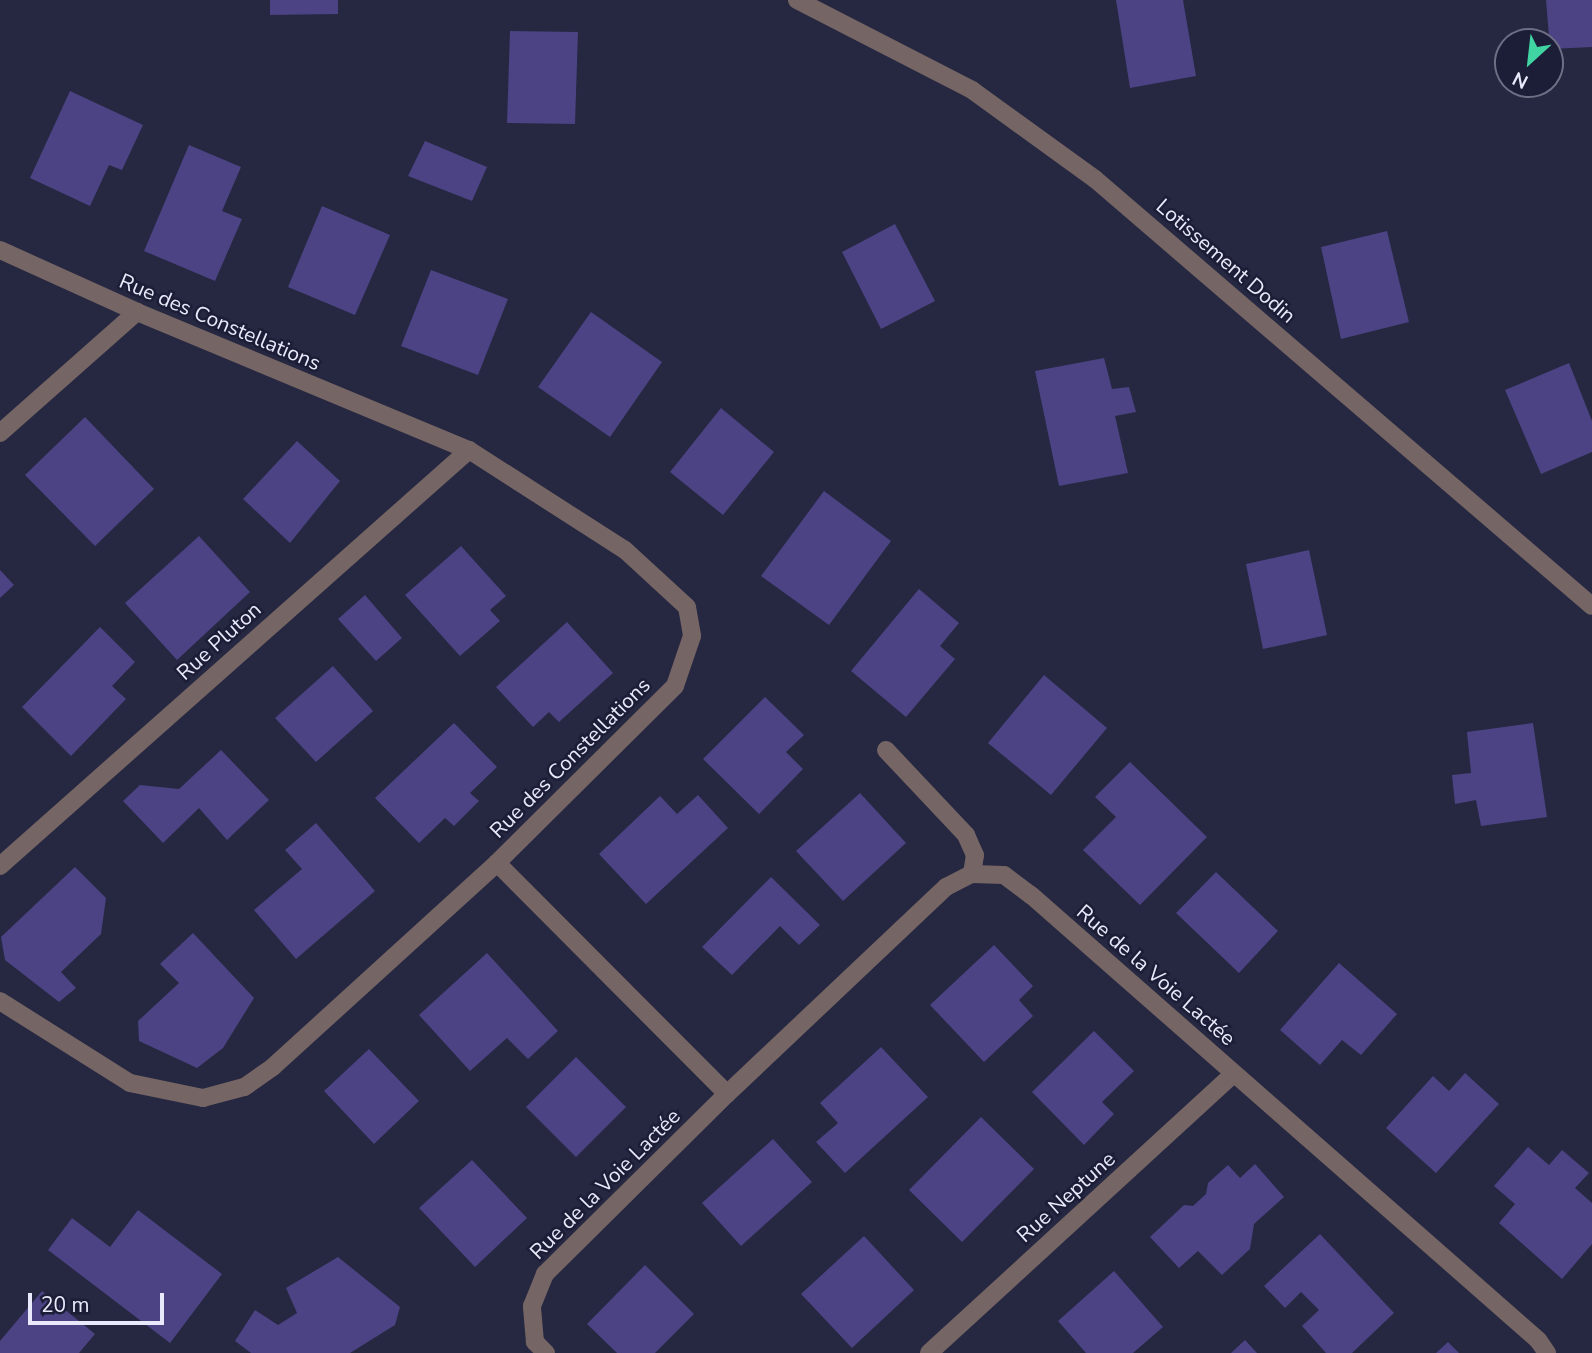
<!DOCTYPE html>
<html>
<head>
<meta charset="utf-8">
<style>
	body { margin:0 }
	#map { position:relative; width:1592px; height:1353px; overflow:hidden; background:#262740; font-family:"Nunito Sans",sans-serif }
	div>[style] { position:absolute }
	[style*='--x'] { left:calc(var(--x)*1px); top:calc(var(--y)*1px); width:calc(var(--w)*1px); rotate:calc(var(--a)*1deg) }
	.building>* { inset:0; background:#4b4384 }
	.street>* { height:18px; margin:-9px; padding:0 9px; transform-origin:9px; border-radius:9px; background:#756564 }
	span { translate:-50% -50%; white-space:nowrap; text-align:center; line-height:1.15; -webkit-text-stroke:5px #1c1d36; paint-order:stroke }
	.street-label { font-size:21px; color:#e8eafb }
	.north { position:absolute; left:1494px; top:28px; width:70px; height:70px; box-sizing:border-box; background:#1c1d36; border:2px solid #6e6f85; border-radius:50%; rotate:207deg; font-size:19px; font-weight:700; line-height:28px; text-align:center; color:#e8eafb }
	.north::after { content:''; display:block; margin:auto; width:24px; height:32px; background:#40d4a2; clip-path:polygon(50% 0,100% 100%,50% 72%,0 100%) }
	.scale { position:absolute; left:28px; top:1293px; width:136px; height:32px; box-sizing:border-box; border:4px solid #e8eafb; border-top:0; padding-left:9px; font-size:21px; line-height:24px; white-space:nowrap; color:#e8eafb; -webkit-text-stroke:5px #1c1d36; paint-order:stroke }
</style>
</head>
<body>
<div id="map">
	<div class="building">
		<i style="clip-path:polygon(270px 0,338px 0,338px 14px,270px 15px)"></i>
		<i style="clip-path:polygon(1116px 0,1183px 0,1196px 76px,1130px 88px)"></i>
		<i style="clip-path:polygon(1546px 0,1592px 0,1592px 47px,1550px 49px)"></i>
		<i style="clip-path:polygon(510px 31px,578px 32px,575px 124px,507px 123px)"></i>
		<i style="clip-path:polygon(70px 91px,143px 125px,122px 170px,109px 165px,90px 206px,30px 178px)"></i>
		<i style="clip-path:polygon(425px 141px,487px 167px,472px 201px,408px 176px)"></i>
		<i style="clip-path:polygon(189px 145px,241px 167px,222px 211px,242px 219px,215px 281px,144px 251px)"></i>
		<i style="clip-path:polygon(322px 206px,390px 235px,355px 315px,288px 287px)"></i>
		<i style="clip-path:polygon(895px 224px,935px 301px,881px 329px,842px 252px)"></i>
		<i style="clip-path:polygon(1387px 231px,1409px 322px,1341px 339px,1321px 247px)"></i>
		<i style="clip-path:polygon(431px 270px,508px 299px,478px 375px,401px 346px)"></i>
		<i style="clip-path:polygon(591px 312px,662px 362px,610px 437px,538px 387px)"></i>
		<i style="clip-path:polygon(1104px 358px,1112px 389px,1129px 387px,1136px 412px,1115px 416px,1128px 473px,1059px 486px,1035px 371px)"></i>
		<i style="clip-path:polygon(1569px 363px,1592px 421px,1592px 452px,1541px 474px,1505px 390px)"></i>
		<i style="clip-path:polygon(721px 408px,774px 452px,723px 515px,670px 472px)"></i>
		<i style="clip-path:polygon(85px 417px,154px 489px,95px 546px,25px 475px)"></i>
		<i style="clip-path:polygon(297px 441px,340px 481px,290px 543px,243px 499px)"></i>
		<i style="clip-path:polygon(824px 491px,891px 541px,829px 625px,761px 576px)"></i>
		<i style="clip-path:polygon(199px 536px,250px 592px,177px 660px,125px 603px)"></i>
		<i style="clip-path:polygon(461px 546px,506px 596px,490px 610px,500px 621px,460px 656px,405px 595px)"></i>
		<i style="clip-path:polygon(1309px 550px,1327px 635px,1263px 649px,1246px 564px)"></i>
		<i style="clip-path:polygon(0 570px,14px 585px,0 598px)"></i>
		<i style="clip-path:polygon(919px 589px,959px 623px,940px 646px,955px 659px,906px 717px,851px 671px)"></i>
		<i style="clip-path:polygon(365px 595px,402px 638px,376px 661px,338px 619px)"></i>
		<i style="clip-path:polygon(567px 622px,613px 673px,559px 722px,549px 712px,533px 727px,496px 687px)"></i>
		<i style="clip-path:polygon(100px 627px,135px 662px,112px 686px,126px 699px,71px 756px,22px 707px)"></i>
		<i style="clip-path:polygon(333px 666px,373px 711px,316px 762px,275px 718px)"></i>
		<i style="clip-path:polygon(1044px 675px,1107px 728px,1051px 795px,988px 743px)"></i>
		<i style="clip-path:polygon(765px 697px,804px 735px,786px 752px,803px 769px,759px 814px,703px 759px)"></i>
		<i style="clip-path:polygon(454px 723px,497px 767px,470px 793px,479px 801px,454px 826px,445px 818px,419px 843px,375px 798px)"></i>
		<i style="clip-path:polygon(1533px 723px,1547px 817px,1481px 826px,1476px 800px,1455px 804px,1452px 775px,1471px 773px,1467px 732px)"></i>
		<i style="clip-path:polygon(221px 750px,269px 800px,227px 840px,199px 808px,163px 843px,123px 801px,140px 785px,179px 789px)"></i>
		<i style="clip-path:polygon(1130px 762px,1207px 837px,1140px 905px,1083px 850px,1116px 817px,1095px 797px)"></i>
		<i style="clip-path:polygon(860px 793px,906px 843px,843px 901px,796px 851px)"></i>
		<i style="clip-path:polygon(698px 795px,728px 828px,646px 904px,599px 854px,660px 796px,677px 814px)"></i>
		<i style="clip-path:polygon(316px 823px,375px 891px,296px 959px,254px 910px,302px 869px,285px 850px)"></i>
		<i style="clip-path:polygon(75px 867px,106px 898px,101px 934px,61px 972px,76px 988px,59px 1002px,5px 960px,1px 937px)"></i>
		<i style="clip-path:polygon(1216px 872px,1278px 931px,1239px 973px,1176px 913px)"></i>
		<i style="clip-path:polygon(771px 877px,820px 925px,799px 945px,780px 926px,732px 975px,702px 947px)"></i>
		<i style="clip-path:polygon(193px 933px,254px 998px,223px 1048px,197px 1068px,139px 1041px,138px 1021px,179px 983px,160px 964px)"></i>
		<i style="clip-path:polygon(994px 945px,1033px 986px,1019px 1000px,1033px 1016px,984px 1062px,930px 1005px)"></i>
		<i style="clip-path:polygon(487px 953px,558px 1031px,528px 1059px,507px 1038px,470px 1071px,419px 1015px)"></i>
		<i style="clip-path:polygon(1339px 963px,1397px 1014px,1361px 1055px,1342px 1040px,1320px 1065px,1280px 1030px)"></i>
		<i style="clip-path:polygon(1094px 1031px,1134px 1071px,1102px 1102px,1114px 1114px,1084px 1145px,1032px 1092px)"></i>
		<i style="clip-path:polygon(881px 1047px,928px 1097px,845px 1173px,816px 1142px,838px 1123px,820px 1103px)"></i>
		<i style="clip-path:polygon(369px 1049px,419px 1101px,374px 1144px,324px 1091px)"></i>
		<i style="clip-path:polygon(576px 1057px,626px 1107px,576px 1157px,526px 1107px)"></i>
		<i style="clip-path:polygon(1465px 1073px,1499px 1104px,1436px 1173px,1386px 1128px,1433px 1076px,1449px 1091px)"></i>
		<i style="clip-path:polygon(981px 1117px,1034px 1169px,962px 1242px,909px 1190px)"></i>
		<i style="clip-path:polygon(773px 1139px,812px 1182px,741px 1246px,702px 1203px)"></i>
		<i style="clip-path:polygon(1528px 1147px,1549px 1165px,1562px 1150px,1589px 1173px,1575px 1188px,1592px 1203px,1592px 1244px,1562px 1279px,1499px 1223px,1515px 1204px,1494px 1186px)"></i>
		<i style="clip-path:polygon(472px 1160px,527px 1218px,475px 1267px,419px 1208px)"></i>
		<i style="clip-path:polygon(1255px 1164px,1284px 1197px,1254px 1224px,1250px 1249px,1222px 1275px,1198px 1251px,1179px 1268px,1150px 1237px,1184px 1205px,1193px 1206px,1206px 1194px,1208px 1183px,1228px 1165px,1240px 1178px)"></i>
		<i style="clip-path:polygon(138px 1210px,222px 1274px,170px 1343px,48px 1250px,72px 1218px,110px 1247px)"></i>
		<i style="clip-path:polygon(1320px 1234px,1394px 1313px,1352px 1353px,1326px 1353px,1302px 1326px,1319px 1310px,1301px 1292px,1285px 1308px,1264px 1286px)"></i>
		<i style="clip-path:polygon(864px 1236px,914px 1290px,852px 1348px,801px 1294px)"></i>
		<i style="clip-path:polygon(338px 1257px,400px 1307px,395px 1325px,350px 1353px,251px 1353px,235px 1341px,255px 1310px,278px 1325px,297px 1313px,286px 1288px)"></i>
		<i style="clip-path:polygon(645px 1265px,694px 1314px,655px 1353px,617px 1353px,587px 1324px)"></i>
		<i style="clip-path:polygon(1114px 1271px,1163px 1327px,1133px 1353px,1086px 1353px,1058px 1321px)"></i>
		<i style="clip-path:polygon(42px 1291px,95px 1334px,79px 1353px,0 1353px,0 1341px)"></i>
		<i style="clip-path:polygon(1245px 1340px,1257px 1353px,1231px 1353px)"></i>
		<i style="clip-path:polygon(1448px 1342px,1459px 1353px,1436px 1353px)"></i>
	</div>
	<div class="street">
		<i style="--x:797;--y:0;--w:197;--a:27.2"></i>
		<i style="--x:972;--y:90;--w:152;--a:35.9"></i>
		<i style="--x:1095;--y:179;--w:655;--a:40.67"></i>
		<i style="--x:0;--y:250;--w:150;--a:24.3"></i>
		<i style="--x:137;--y:312;--w:360;--a:22.6"></i>
		<i style="--x:469;--y:450;--w:185;--a:32.7"></i>
		<i style="--x:625;--y:550;--w:84;--a:42.6"></i>
		<i style="--x:687;--y:607;--w:29;--a:80"></i>
		<i style="--x:692;--y:636;--w:53;--a:108.8"></i>
		<i style="--x:675;--y:686;--w:251;--a:135.2"></i>
		<i style="--x:497;--y:863;--w:303;--a:137.7"></i>
		<i style="--x:273;--y:1067;--w:35;--a:145"></i>
		<i style="--x:244;--y:1087;--w:42;--a:165"></i>
		<i style="--x:203;--y:1098;--w:75;--a:-168.4"></i>
		<i style="--x:130;--y:1083;--w:154;--a:-147.8"></i>
		<i style="--x:0;--y:433;--w:183;--a:-41.5"></i>
		<i style="--x:886;--y:750;--w:117;--a:46.7"></i>
		<i style="--x:966;--y:835;--w:22;--a:66"></i>
		<i style="--x:975;--y:855;--w:19;--a:99"></i>
		<i style="--x:497;--y:863;--w:326;--a:45.1"></i>
		<i style="--x:0;--y:866;--w:627;--a:-41.57"></i>
		<i style="--x:546;--y:1353;--w:16;--a:-135"></i>
		<i style="--x:535;--y:1342;--w:36;--a:-95"></i>
		<i style="--x:532;--y:1306;--w:35;--a:-68"></i>
		<i style="--x:545;--y:1274;--w:256;--a:-44.7"></i>
		<i style="--x:727;--y:1094;--w:301;--a:-43.4"></i>
		<i style="--x:946;--y:887;--w:29;--a:-27"></i>
		<i style="--x:972;--y:874;--w:32;--a:2"></i>
		<i style="--x:1004;--y:875;--w:34;--a:37"></i>
		<i style="--x:1031;--y:895;--w:675;--a:41.27"></i>
		<i style="--x:1538;--y:1340;--w:16;--a:55"></i>
		<i style="--x:929;--y:1353;--w:413;--a:-42.5"></i>
	</div>
	<div class="street-label">
		<span style="left:1226px;top:261px;rotate:41deg">Lotissement Dodin</span>
		<span style="left:220px;top:322px;rotate:23deg">Rue des Constellations</span>
		<span style="left:219px;top:641px;rotate:-42deg">Rue Pluton</span>
		<span style="left:570px;top:758px;rotate:-45deg">Rue des Constellations</span>
		<span style="left:1156px;top:975px;rotate:41deg">Rue de la Voie Lactée</span>
		<span style="left:605px;top:1184px;rotate:-45deg">Rue de la Voie Lactée</span>
		<span style="left:1066px;top:1197px;rotate:-42deg">Rue Neptune</span>
	</div>
	<div class="north">N</div>
	<div class="scale">20 m</div>
</div>
</body>
</html>
